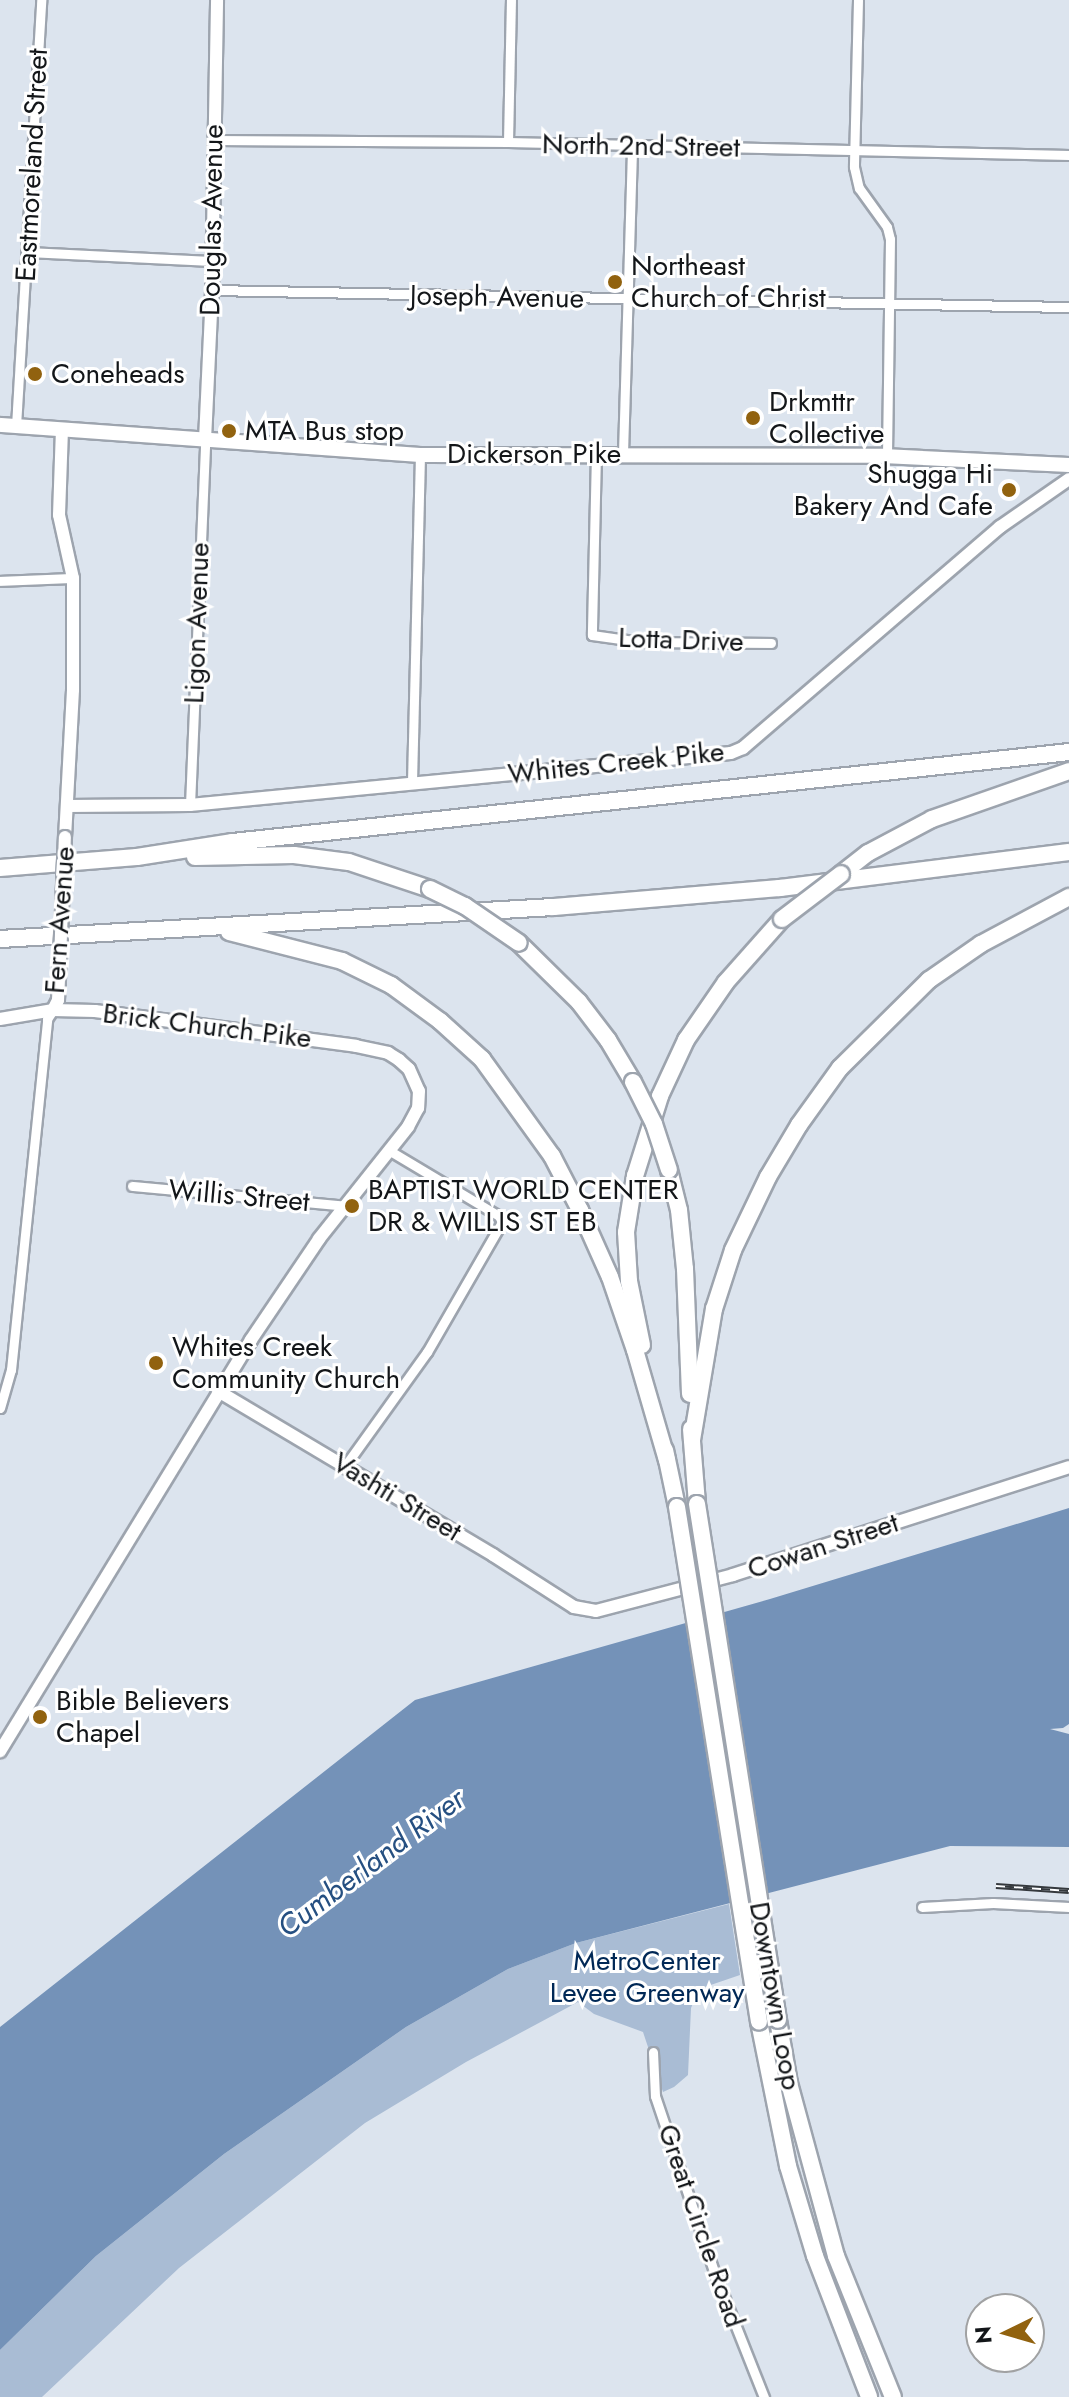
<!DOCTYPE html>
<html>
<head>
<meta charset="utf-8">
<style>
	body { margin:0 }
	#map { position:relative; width:1069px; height:2397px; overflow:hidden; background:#dce4ee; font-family:Jost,sans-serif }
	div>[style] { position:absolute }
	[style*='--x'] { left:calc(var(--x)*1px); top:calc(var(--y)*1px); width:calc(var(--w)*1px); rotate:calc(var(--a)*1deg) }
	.green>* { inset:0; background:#a9bcd4 }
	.water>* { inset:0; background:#7492b8 }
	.roads { filter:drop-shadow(2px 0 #9da4ae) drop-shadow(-2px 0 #9da4ae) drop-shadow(0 2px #9da4ae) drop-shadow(0 -2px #9da4ae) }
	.street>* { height:9px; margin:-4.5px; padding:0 4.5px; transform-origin:4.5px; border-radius:4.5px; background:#fff }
	.secondary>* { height:12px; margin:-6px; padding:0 6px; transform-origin:6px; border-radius:6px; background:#fff }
	.primary>* { height:14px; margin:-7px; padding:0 7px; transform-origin:7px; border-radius:7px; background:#fff }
	.highway>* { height:16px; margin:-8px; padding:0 8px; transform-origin:8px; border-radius:8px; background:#fff }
	.rail>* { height:6px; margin-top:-3px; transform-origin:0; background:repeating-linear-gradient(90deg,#fff 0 9px,#35393d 0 18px); box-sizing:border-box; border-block:2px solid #35393d }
	.bridges { filter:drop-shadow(2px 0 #9da4ae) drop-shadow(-2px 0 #9da4ae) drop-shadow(0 2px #9da4ae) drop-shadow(0 -2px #9da4ae) }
	.secondary-bridge>* { height:12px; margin:-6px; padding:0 6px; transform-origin:6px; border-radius:6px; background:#fff }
	.highway-bridge>* { height:16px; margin:-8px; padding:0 8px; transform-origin:8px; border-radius:8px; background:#fff }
	.dots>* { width:22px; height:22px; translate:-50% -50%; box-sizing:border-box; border:4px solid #fff; border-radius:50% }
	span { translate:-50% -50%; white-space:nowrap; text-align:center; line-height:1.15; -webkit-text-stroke:6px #fff; paint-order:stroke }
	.street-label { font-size:28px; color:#131619 }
	.poi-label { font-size:28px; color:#131619 }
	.left { translate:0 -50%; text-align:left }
	.right { translate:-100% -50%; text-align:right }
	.park-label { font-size:28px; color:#002856 }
	.water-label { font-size:30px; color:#254f81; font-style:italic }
	.north { position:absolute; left:965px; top:2293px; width:80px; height:80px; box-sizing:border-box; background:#fff; border:2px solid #a1a2a3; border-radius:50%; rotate:265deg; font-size:22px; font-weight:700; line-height:32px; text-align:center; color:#131619 }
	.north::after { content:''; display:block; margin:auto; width:28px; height:36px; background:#91620f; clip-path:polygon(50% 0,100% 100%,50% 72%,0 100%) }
</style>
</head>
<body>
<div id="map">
	<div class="green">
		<i style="clip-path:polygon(729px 1904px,740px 1975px,699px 1989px,691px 2008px,688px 2075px,674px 2087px,663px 2092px,643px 2032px,594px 2014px,578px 2002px,466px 2062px,365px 2123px,179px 2268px,42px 2397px,0 2397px,0 2350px,96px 2256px,224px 2154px,406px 2027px,508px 1969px,576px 1943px)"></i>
	</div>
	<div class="water">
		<i style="clip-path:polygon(1069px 1508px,1069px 1724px,1063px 1728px,1050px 1729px,1069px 1734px,1069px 1847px,950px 1846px,576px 1943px,508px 1969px,406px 2027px,224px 2154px,96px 2256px,0 2350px,0 2027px,415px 1700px,770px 1599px)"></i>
	</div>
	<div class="roads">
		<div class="street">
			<i style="--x:858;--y:0;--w:167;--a:91.4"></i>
			<i style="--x:854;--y:167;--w:22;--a:77"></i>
			<i style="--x:859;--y:188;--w:48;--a:54.3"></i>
			<i style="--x:887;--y:227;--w:12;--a:76"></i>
			<i style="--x:890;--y:239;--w:217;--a:90.8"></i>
			<i style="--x:214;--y:140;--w:294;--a:0.4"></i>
			<i style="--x:508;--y:142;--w:561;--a:1.33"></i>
			<i style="--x:508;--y:142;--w:142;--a:-88.8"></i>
			<i style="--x:27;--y:252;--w:185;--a:2.8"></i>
			<i style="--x:212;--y:290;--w:857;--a:1.14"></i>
			<i style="--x:16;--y:426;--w:427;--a:-86.6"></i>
			<i style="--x:596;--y:453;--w:182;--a:91.3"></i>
			<i style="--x:592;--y:635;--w:49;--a:8.1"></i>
			<i style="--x:641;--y:642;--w:130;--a:0.4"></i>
			<i style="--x:623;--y:453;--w:307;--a:-88.3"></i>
			<i style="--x:0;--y:581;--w:73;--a:-2.4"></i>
			<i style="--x:412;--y:782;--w:327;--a:-88.6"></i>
			<i style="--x:190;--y:805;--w:365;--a:-87.6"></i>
			<i style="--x:132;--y:1186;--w:215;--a:5.3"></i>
			<i style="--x:0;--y:1408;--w:40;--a:-74"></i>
			<i style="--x:11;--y:1370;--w:353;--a:-84.1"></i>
			<i style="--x:47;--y:1019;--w:11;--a:-56"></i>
			<i style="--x:345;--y:1466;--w:140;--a:-54.3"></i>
			<i style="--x:427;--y:1352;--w:150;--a:-60"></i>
			<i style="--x:502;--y:1222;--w:7;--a:-117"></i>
			<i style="--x:499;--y:1216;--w:127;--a:-149.2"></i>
			<i style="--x:922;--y:1907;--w:71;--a:-3.2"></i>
			<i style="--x:993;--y:1903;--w:76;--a:3"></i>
			<i style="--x:653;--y:2052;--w:44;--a:87.4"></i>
			<i style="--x:655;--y:2096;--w:185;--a:71.4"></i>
			<i style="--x:714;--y:2271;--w:136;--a:68.4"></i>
		</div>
		<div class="secondary">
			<i style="--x:62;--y:429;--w:86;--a:92"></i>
			<i style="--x:59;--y:515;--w:65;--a:77.5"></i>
			<i style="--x:73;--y:578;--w:112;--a:90"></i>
			<i style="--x:73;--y:690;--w:147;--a:93.1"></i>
			<i style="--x:205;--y:440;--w:150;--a:-87.3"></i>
			<i style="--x:212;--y:290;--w:290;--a:-89"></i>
			<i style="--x:67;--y:806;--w:123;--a:-0.5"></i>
			<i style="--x:190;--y:805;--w:543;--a:-5.49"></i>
			<i style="--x:731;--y:753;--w:13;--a:-23"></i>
			<i style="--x:743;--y:748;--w:339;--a:-40.7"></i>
			<i style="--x:1000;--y:527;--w:84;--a:-34.8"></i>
			<i style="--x:53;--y:1010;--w:11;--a:-63"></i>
			<i style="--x:58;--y:1000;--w:41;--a:-87.2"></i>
			<i style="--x:0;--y:1019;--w:54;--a:-9.6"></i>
			<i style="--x:53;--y:1010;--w:42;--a:1.4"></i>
			<i style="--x:95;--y:1011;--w:263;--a:7.6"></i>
			<i style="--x:356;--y:1046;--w:33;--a:12"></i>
			<i style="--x:388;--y:1053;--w:13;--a:32"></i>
			<i style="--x:399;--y:1060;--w:13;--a:42"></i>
			<i style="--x:409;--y:1069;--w:24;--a:66"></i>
			<i style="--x:419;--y:1091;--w:17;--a:93"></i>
			<i style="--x:418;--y:1108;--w:21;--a:118"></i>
			<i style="--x:408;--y:1127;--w:143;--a:128.5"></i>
			<i style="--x:319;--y:1239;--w:122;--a:124"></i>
			<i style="--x:251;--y:1340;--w:482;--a:121.4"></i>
			<i style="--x:218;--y:1391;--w:320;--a:30.8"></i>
			<i style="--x:493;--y:1555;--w:96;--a:32.7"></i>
			<i style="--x:574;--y:1607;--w:22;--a:10"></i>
			<i style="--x:596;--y:1611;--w:142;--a:-14.7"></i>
			<i style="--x:733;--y:1575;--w:353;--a:-17.8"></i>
		</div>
		<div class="primary">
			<i style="--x:0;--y:425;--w:421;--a:4.1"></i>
			<i style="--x:420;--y:455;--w:463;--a:0.1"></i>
			<i style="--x:883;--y:456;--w:186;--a:2.8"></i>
		</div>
		<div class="highway">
			<i style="--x:195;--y:857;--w:99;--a:-1.2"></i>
			<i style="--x:294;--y:855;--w:55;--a:7.3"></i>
			<i style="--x:349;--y:862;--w:85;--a:18.4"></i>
			<i style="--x:0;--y:868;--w:137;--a:-4.6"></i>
			<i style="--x:137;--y:857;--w:97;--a:-8.9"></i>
			<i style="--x:233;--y:842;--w:841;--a:-6.14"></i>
			<i style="--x:841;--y:874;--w:34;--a:-38"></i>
			<i style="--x:868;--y:853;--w:72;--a:-28"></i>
			<i style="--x:932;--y:819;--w:145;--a:-19.3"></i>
			<i style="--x:229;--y:932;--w:117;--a:14.4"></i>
			<i style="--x:342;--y:961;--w:55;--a:26.1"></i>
			<i style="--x:391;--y:985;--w:61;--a:36.3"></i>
			<i style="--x:440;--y:1021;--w:57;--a:42.1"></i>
			<i style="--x:482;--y:1059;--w:120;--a:54.2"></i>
			<i style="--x:552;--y:1156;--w:61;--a:62.6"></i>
			<i style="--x:580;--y:1210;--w:73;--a:65.9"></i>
			<i style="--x:610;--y:1277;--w:77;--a:71.1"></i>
			<i style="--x:635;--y:1350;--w:115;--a:73.8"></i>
			<i style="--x:0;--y:939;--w:554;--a:-3.31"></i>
			<i style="--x:553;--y:907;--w:228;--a:-4.8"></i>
			<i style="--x:780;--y:888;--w:291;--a:-7.1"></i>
			<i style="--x:519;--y:943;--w:84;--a:44.5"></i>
			<i style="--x:579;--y:1002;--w:48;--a:52.7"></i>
			<i style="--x:608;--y:1040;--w:49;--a:59.2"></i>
			<i style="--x:669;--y:1170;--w:41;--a:76"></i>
			<i style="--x:679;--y:1210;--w:59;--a:84.2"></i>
			<i style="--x:685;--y:1269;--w:125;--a:87.7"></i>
			<i style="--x:642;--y:1345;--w:65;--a:-101.5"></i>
			<i style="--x:629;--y:1281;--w:49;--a:-93.5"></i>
			<i style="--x:626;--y:1232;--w:57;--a:-80.9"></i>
			<i style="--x:635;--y:1176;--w:84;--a:-72.6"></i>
			<i style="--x:660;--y:1096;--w:62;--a:-65.1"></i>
			<i style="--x:686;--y:1040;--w:70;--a:-55.4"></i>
			<i style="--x:726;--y:982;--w:84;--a:-48.4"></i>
			<i style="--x:691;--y:1429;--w:75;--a:85.4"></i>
			<i style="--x:692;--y:1440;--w:133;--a:-80.5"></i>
			<i style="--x:714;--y:1309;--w:62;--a:-72.1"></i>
			<i style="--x:733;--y:1250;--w:81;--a:-64.4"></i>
			<i style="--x:768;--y:1177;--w:61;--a:-59.2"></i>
			<i style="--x:799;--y:1125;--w:70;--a:-54.3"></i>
			<i style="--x:840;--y:1068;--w:125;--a:-44.7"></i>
			<i style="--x:929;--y:980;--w:63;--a:-34.7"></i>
			<i style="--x:981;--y:944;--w:100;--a:-28.1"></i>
			<i style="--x:665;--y:1450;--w:58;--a:78.1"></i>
			<i style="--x:778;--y:2020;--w:64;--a:80.1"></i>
			<i style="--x:789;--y:2083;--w:179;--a:74.8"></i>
			<i style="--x:836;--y:2256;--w:152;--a:68"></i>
			<i style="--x:759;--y:2022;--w:147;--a:78.6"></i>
			<i style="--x:788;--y:2166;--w:94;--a:73.3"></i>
			<i style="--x:815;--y:2256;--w:151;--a:69"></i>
		</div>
	</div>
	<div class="rail">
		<i style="--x:996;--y:1886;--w:73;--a:3.9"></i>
	</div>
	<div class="bridges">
		<div class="secondary-bridge">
			<i style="--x:60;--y:959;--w:122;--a:-87.7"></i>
		</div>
		<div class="highway-bridge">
			<i style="--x:430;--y:889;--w:39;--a:26"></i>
			<i style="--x:465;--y:906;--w:65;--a:34.4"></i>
			<i style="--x:782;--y:919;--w:74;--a:-37.3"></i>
			<i style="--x:633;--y:1082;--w:47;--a:63.4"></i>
			<i style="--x:654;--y:1124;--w:48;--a:71.9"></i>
			<i style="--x:697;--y:1504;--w:522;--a:81.08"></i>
			<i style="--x:677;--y:1507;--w:521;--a:80.95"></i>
		</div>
	</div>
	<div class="dots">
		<i style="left:615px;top:282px;background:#91620f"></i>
		<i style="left:35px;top:374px;background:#91620f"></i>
		<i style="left:753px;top:418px;background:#91620f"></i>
		<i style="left:229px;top:431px;background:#91620f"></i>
		<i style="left:1009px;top:490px;background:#91620f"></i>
		<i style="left:352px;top:1206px;background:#91620f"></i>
		<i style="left:156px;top:1363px;background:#91620f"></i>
		<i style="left:40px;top:1717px;background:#91620f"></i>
	</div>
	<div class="street-label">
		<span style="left:641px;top:146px;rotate:1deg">North 2nd Street</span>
		<span style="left:32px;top:165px;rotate:-87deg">Eastmoreland Street</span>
		<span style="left:212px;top:220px;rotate:-89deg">Douglas Avenue</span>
		<span style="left:497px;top:297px;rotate:1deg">Joseph Avenue</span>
		<span style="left:534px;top:454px">Dickerson Pike</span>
		<span style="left:197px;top:623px;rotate:-88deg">Ligon Avenue</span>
		<span style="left:681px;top:640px;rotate:2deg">Lotta Drive</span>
		<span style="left:616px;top:763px;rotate:-6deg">Whites Creek Pike</span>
		<span style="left:60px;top:920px;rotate:-86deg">Fern Avenue</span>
		<span style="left:207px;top:1026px;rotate:7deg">Brick Church Pike</span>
		<span style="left:239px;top:1196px;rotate:5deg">Willis Street</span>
		<span style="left:397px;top:1497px;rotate:31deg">Vashti Street</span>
		<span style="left:823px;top:1546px;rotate:-18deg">Cowan Street</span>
		<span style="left:775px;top:1996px;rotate:80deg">Downtown Loop</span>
		<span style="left:701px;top:2226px;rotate:71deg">Great Circle Road</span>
	</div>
	<div class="poi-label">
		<span class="left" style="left:631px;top:282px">Northeast<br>Church of Christ</span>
		<span class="left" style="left:51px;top:374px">Coneheads</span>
		<span class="left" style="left:769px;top:418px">Drkmttr<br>Collective</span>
		<span class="left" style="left:245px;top:431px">MTA Bus stop</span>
		<span class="right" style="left:993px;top:490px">Shugga Hi<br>Bakery And Cafe</span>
		<span class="left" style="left:368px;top:1206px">BAPTIST WORLD CENTER<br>DR &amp; WILLIS ST EB</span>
		<span class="left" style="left:172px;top:1363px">Whites Creek<br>Community Church</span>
		<span class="left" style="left:56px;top:1717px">Bible Believers<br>Chapel</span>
	</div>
	<div class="park-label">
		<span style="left:647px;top:1977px">MetroCenter<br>Levee Greenway</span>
	</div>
	<div class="water-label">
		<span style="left:371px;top:1863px;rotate:-37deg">Cumberland River</span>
	</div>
	<div class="north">N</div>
</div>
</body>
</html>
